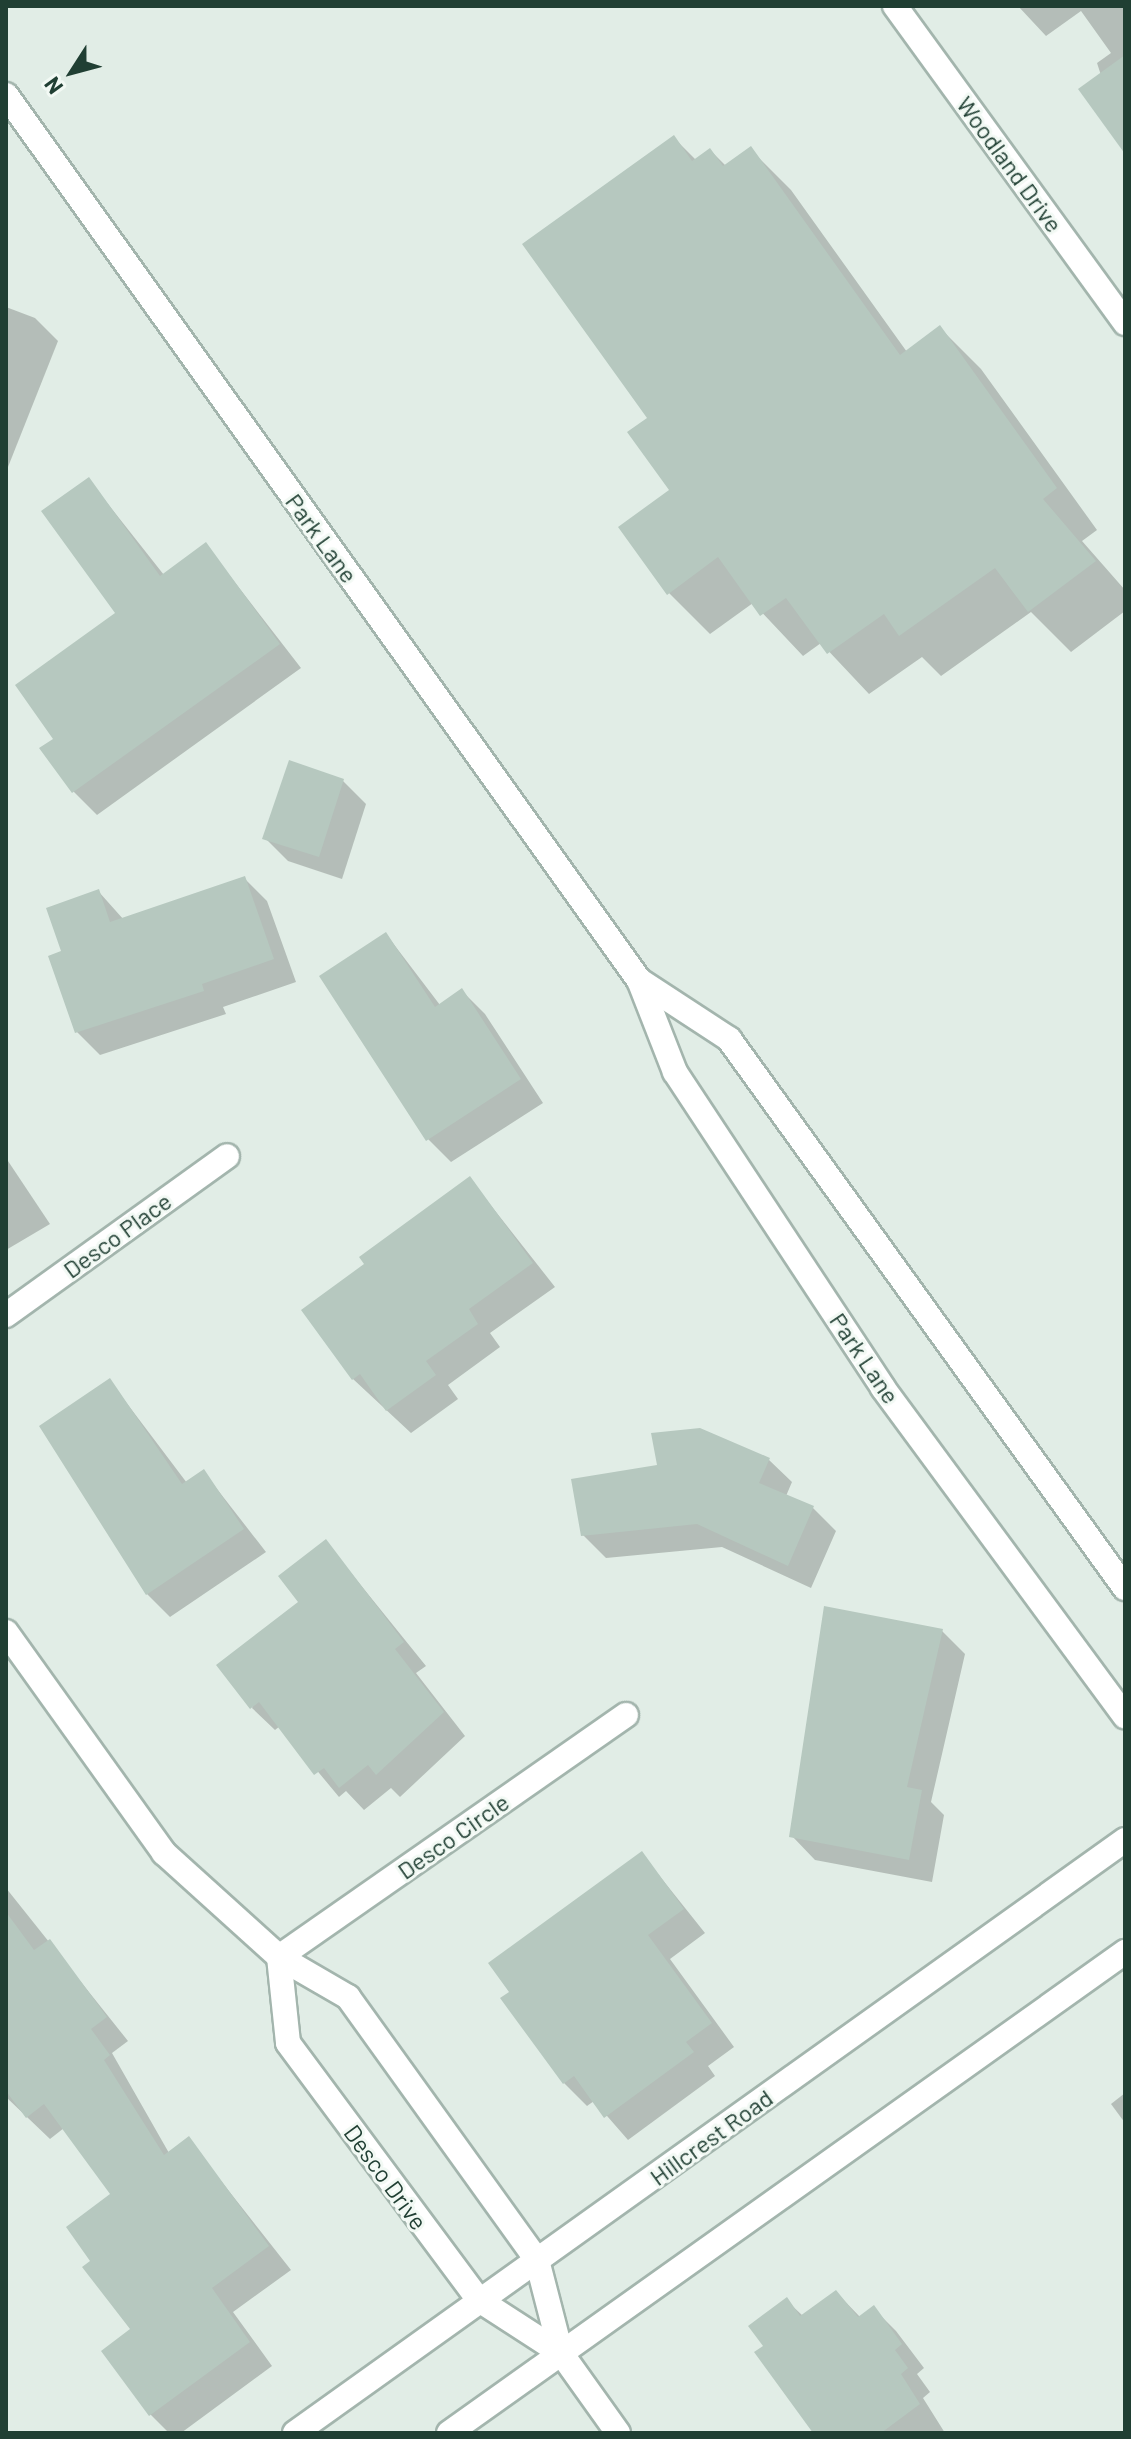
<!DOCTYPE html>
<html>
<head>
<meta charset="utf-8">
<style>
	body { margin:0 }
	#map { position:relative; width:1131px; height:2439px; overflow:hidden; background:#e1ede6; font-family:Barlow,sans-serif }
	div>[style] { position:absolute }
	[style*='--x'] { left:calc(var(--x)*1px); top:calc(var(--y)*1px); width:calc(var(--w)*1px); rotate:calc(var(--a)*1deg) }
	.shadow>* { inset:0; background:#0003 }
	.building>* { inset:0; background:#b6c8bf }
	.roads { filter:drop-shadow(2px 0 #a3b5ad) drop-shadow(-2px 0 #a3b5ad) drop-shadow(0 2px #a3b5ad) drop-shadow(0 -2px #a3b5ad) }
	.street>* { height:24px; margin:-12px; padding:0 12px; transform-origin:12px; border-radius:12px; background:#fff }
	.secondary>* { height:24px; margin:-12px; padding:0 12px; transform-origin:12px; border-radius:12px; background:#fff }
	span { translate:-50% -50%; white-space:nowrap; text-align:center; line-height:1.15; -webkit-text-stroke:6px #f2f9f4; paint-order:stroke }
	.street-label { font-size:24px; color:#203f33 }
	.frame { position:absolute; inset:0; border:8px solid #203f33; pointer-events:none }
	.north { position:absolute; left:32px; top:32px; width:80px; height:80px; -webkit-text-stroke:6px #f2f9f4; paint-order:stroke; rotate:234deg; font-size:22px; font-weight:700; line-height:32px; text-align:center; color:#203f33 }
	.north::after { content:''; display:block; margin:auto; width:28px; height:36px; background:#203f33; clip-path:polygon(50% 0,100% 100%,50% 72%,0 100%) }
</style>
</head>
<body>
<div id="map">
	<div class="shadow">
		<i style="clip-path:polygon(1018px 6px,1125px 6px,1125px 149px,1097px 63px,1111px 53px,1081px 11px,1046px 36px)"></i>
		<i style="clip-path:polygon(673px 137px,696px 160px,710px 150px,726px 166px,750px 149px,791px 190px,907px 352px,940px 328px,981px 369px,1097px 530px,1082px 541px,1125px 590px,1125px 611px,1071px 652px,1031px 612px,941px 676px,922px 657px,869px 694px,821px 643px,803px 656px,753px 603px,710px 634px,669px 593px,672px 490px,649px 418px)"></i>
		<i style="clip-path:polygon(6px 307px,35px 318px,58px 341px,6px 472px)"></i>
		<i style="clip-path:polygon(89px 480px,164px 575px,206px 545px,301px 668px,97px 815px,74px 792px,56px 740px,117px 614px)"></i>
		<i style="clip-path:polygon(343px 781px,366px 804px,342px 879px,288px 861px,265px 838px)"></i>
		<i style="clip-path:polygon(244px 878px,267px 901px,296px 982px,223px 1007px,226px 1014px,100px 1055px,77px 1032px,64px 953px,99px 892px,124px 920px)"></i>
		<i style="clip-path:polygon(386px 934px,440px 1005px,462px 991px,485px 1014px,543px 1103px,451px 1162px,428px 1139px)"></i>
		<i style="clip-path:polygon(6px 1158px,50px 1224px,6px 1250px)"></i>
		<i style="clip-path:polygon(470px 1179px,555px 1287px,490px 1333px,500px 1347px,448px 1385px,458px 1399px,411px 1433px,353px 1379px,367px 1265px)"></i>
		<i style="clip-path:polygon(110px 1381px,187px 1483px,203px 1471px,266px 1552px,170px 1617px,147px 1594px)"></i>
		<i style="clip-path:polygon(768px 1459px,792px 1482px,786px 1496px,813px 1508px,836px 1531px,811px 1588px,722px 1547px,606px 1558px,583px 1535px)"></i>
		<i style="clip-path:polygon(326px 1542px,426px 1666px,416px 1673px,465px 1736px,400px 1797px,391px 1788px,364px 1810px,346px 1791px,339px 1797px,280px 1726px,275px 1730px,252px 1708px)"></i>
		<i style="clip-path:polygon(942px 1631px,965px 1654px,931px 1802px,944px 1815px,932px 1882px,815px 1860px,792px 1836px)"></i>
		<i style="clip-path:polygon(642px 1854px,705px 1933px,670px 1959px,734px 2047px,708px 2066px,715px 2076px,628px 2140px,594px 2101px,587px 2106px,564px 2083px)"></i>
		<i style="clip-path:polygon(6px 1888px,128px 2041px,112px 2053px,169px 2153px,188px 2139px,291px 2270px,233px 2312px,272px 2366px,181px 2433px,169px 2433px,151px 2415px,103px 2351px,132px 2330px,93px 2262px,113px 2195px,64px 2128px,50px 2139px,6px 2097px)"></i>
		<i style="clip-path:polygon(1125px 2093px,1125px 2123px,1111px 2104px)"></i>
		<i style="clip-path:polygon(836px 2292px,861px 2318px,873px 2308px,896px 2331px,924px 2368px,917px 2374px,930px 2392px,923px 2398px,945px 2433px,817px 2433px,766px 2347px,786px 2300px,803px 2316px)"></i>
	</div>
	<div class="building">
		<i style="clip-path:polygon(1125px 55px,1125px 154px,1078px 89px)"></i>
		<i style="clip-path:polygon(674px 135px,692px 161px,710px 148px,723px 166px,751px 146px,900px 355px,940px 325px,1057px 488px,1043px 499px,1096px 561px,1028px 612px,995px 568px,899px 636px,884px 614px,827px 654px,786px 598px,760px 616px,718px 557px,667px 595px,618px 527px,669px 490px,627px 432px,647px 418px,522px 244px)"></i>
		<i style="clip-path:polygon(89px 477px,160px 576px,206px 542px,280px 644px,72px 793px,39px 748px,53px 739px,15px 685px,115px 613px,41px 511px)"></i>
		<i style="clip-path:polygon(289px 760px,344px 779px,319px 857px,262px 839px)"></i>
		<i style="clip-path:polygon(245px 876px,274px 959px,202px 984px,204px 991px,75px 1033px,48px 956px,61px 951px,46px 908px,99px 889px,110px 922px)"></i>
		<i style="clip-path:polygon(386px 932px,435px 1007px,462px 988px,521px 1079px,426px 1141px,319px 976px)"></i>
		<i style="clip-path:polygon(470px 1176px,533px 1263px,469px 1309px,478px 1324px,426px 1361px,436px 1375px,386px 1411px,360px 1374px,352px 1380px,301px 1310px,364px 1264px,359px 1257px)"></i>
		<i style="clip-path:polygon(110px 1378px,182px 1484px,204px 1469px,244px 1529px,146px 1595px,39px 1426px)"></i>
		<i style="clip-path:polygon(700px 1428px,770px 1458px,759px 1483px,814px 1506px,788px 1566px,697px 1524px,581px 1536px,571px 1479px,657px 1465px,651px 1433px)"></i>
		<i style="clip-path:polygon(326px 1539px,404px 1642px,395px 1649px,444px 1712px,376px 1775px,368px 1765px,339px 1788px,324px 1768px,314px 1775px,259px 1702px,250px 1709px,216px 1665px,298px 1602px,278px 1576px)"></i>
		<i style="clip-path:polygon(824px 1606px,943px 1629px,907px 1787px,922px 1790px,909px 1860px,789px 1837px)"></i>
		<i style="clip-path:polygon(642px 1851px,684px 1909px,648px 1935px,712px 2023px,686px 2042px,694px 2052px,604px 2118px,574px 2076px,563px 2084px,500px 1998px,509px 1992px,488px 1963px)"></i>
		<i style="clip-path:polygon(6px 1912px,34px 1950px,50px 1939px,107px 2017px,91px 2029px,110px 2055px,104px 2060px,164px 2155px,189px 2136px,269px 2246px,212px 2288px,250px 2342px,149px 2416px,101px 2351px,130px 2329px,82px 2267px,90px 2261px,66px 2227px,110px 2194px,44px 2104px,26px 2118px,6px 2091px)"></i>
		<i style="clip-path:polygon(836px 2290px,858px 2317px,874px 2305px,902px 2344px,895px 2350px,908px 2368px,901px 2374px,920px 2404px,881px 2433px,813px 2433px,754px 2352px,763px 2346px,748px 2326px,787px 2297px,800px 2316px)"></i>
	</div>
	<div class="roads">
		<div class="street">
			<i style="--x:895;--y:6;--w:392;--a:54"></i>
			<i style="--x:6;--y:1315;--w:272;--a:-35.7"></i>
			<i style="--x:6;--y:1632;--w:272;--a:54.4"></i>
			<i style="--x:164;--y:1853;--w:155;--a:42.1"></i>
			<i style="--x:279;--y:1957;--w:80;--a:30.1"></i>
			<i style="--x:348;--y:1997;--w:324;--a:54.3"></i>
			<i style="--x:537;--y:2260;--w:96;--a:75.5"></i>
			<i style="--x:561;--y:2353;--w:98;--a:54.5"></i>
			<i style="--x:279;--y:1957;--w:86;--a:84"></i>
			<i style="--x:288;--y:2043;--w:320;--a:53.4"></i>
			<i style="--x:479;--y:2300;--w:98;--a:32.9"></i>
			<i style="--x:279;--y:1957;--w:423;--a:-34.9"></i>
		</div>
		<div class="secondary">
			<i style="--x:6;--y:95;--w:1088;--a:54.43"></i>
			<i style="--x:639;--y:980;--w:99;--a:68.6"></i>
			<i style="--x:675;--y:1072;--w:378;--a:56.6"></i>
			<i style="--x:883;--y:1388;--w:408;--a:53.6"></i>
			<i style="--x:639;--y:980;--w:108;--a:33.2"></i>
			<i style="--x:729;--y:1039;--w:677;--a:54.2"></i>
			<i style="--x:295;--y:2433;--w:1020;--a:-35.54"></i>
			<i style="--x:449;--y:2433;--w:830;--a:-35.43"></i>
		</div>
	</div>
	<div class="street-label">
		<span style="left:1010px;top:164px;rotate:54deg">Woodland Drive</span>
		<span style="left:322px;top:538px;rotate:54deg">Park Lane</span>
		<span style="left:117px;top:1235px;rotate:-36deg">Desco Place</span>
		<span style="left:865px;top:1358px;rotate:56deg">Park Lane</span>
		<span style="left:453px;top:1836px;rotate:-35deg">Desco Circle</span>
		<span style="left:711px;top:2137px;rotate:-36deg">Hillcrest Road</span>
		<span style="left:386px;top:2177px;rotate:54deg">Desco Drive</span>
	</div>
	<div class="frame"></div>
	<div class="north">N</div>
</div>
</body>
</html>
